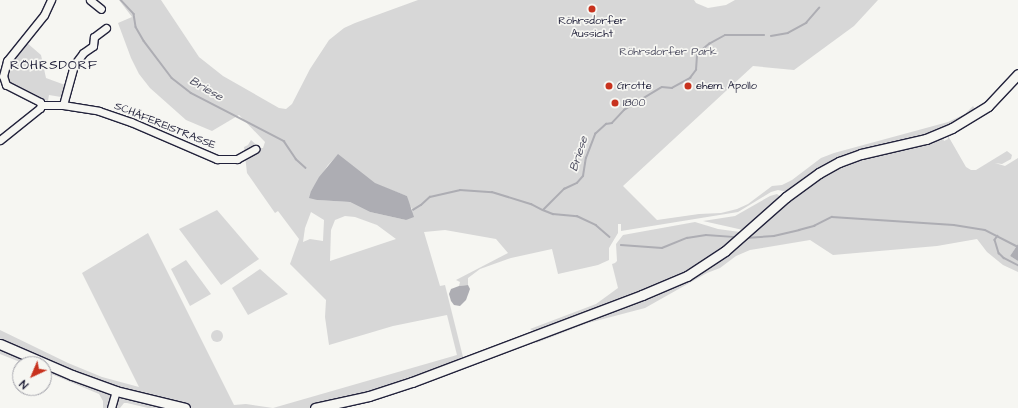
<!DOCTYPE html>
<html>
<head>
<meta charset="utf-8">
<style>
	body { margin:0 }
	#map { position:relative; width:1018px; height:408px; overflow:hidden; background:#f6f6f2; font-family:"Architects Daughter",sans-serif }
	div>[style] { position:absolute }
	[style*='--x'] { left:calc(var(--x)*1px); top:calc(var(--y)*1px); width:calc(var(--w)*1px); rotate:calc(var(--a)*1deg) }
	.green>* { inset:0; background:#d7d7d7 }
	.round { border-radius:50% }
	.water>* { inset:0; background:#adadb3 }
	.stream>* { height:1.5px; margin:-0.75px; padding:0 0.75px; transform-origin:0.75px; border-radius:0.75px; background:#adadb3 }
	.roads { filter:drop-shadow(1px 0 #22223b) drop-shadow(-1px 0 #22223b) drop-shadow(0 1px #22223b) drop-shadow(0 -1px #22223b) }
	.minor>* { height:7px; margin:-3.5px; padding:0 3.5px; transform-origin:3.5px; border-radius:3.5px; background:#f6f6f2 }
	.major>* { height:9px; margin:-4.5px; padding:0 4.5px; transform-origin:4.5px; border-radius:4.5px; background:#f6f6f2 }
	.dots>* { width:11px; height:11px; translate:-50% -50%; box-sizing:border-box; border:2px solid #f6f6f2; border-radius:50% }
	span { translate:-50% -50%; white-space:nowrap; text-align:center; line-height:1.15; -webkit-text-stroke:3.5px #f6f6f2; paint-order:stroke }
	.poi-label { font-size:11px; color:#22223b }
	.left { translate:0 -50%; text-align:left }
	.park-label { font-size:11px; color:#4f4f62 }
	.street-label { font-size:11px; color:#22223b }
	.water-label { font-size:12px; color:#535365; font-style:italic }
	.quarter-label { font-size:13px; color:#22223b; letter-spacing:1px }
	.north { position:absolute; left:12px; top:356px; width:40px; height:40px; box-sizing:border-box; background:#f6f6f2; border:1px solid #a1a1a9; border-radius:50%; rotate:224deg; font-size:11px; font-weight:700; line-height:16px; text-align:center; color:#22223b }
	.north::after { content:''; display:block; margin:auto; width:14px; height:18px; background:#c8321e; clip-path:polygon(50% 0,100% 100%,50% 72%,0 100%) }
</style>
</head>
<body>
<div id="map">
	<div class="green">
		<i style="clip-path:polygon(evenodd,119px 0,161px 0,199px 57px,223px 76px,279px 108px,286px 109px,292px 104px,310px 69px,329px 40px,344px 28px,355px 23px,418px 0,694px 0,696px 3px,708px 8px,726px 5px,735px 0,878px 0,854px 26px,794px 70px,753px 66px,623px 186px,657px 220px,699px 214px,721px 213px,737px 209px,748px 204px,772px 186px,782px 185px,792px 180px,821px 158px,834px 153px,948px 122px,965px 114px,973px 106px,975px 109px,937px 132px,880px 146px,788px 192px,778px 190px,771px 192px,738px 212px,621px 231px,621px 224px,618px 224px,618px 233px,609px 248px,609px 260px,598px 265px,558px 274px,552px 249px,511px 258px,480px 269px,468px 278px,468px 285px,459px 286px,460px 282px,456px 280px,508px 253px,496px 239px,445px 230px,424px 232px,440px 286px,445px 285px,463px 357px,459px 358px,460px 361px,414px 378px,337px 402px,337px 408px,148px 408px,127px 403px,124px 403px,120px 408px,103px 408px,103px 401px,99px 394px,44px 371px,44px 364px,25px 364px,0 354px,0 330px,68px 363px,102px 377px,139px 387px,82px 273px,148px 233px,234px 405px,246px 404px,273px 408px,457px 355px,447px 315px,393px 326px,329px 345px,325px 317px,326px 300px,290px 264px,299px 239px,278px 211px,275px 213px,247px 173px,244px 147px,248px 145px,251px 140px,260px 148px,263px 148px,265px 142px,239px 115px,212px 131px,186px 120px,150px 88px,139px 74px,131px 58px,118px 23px,132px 17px,119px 0,338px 155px,375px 184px,407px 196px,408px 203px,413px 210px,406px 220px,370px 212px,350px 202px,317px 200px,311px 191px,328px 165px,338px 155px,119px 0,311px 212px,324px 220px,323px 241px,310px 239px,303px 242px,305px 228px,311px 212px,119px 0,345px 216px,355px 217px,377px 225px,396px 239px,330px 261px,331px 230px,335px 220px,345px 216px)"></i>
		<i style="clip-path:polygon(26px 42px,41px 55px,46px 78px,65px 85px,61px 97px,49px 95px,48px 101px,41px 99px,12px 86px,7px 80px,7px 69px,14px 56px)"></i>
		<i style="clip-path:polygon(947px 134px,966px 167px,971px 170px,976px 170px,1007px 151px,1012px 155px,1011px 159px,1002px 164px,995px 163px,1005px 166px,1018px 158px,1018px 244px,1010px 256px,1018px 261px,1018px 272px,1003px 265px,987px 252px,977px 239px,937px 246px,833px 255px,810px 240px,750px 250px,736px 256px,720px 268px,707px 273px,645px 308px,588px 323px,536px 343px,537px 339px,728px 254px,773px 212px,820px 176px,851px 161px,942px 136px,944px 141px,948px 139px)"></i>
		<i style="clip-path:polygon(777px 194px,781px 197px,743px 230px,703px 221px,735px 216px,770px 196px)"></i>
		<i style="clip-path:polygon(217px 210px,259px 259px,221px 285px,179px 229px)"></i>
		<i style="clip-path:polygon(695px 222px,718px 229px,740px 232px,708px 260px,671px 280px,535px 332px,530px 329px,596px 304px,618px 288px,612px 264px,615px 263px,617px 261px,616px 244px,623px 235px)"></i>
		<i style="clip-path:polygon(186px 260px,211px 294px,190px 306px,171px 269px)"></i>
		<i style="clip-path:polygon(260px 269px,288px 294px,248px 315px,232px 288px)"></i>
		<i class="round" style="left:211px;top:330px;width:12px;height:12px"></i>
	</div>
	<div class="water">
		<i style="clip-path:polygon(338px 154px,375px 183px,407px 196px,414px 217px,406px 220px,370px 212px,350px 202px,317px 200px,309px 198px,311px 191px,319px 177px)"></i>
		<i style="clip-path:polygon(1018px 244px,1018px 261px,1010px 256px)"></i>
		<i style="clip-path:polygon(468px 285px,470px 289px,466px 300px,460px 306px,454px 305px,451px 301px,449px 294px,451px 289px,459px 286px)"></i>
	</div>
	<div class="stream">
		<i style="--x:121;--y:0;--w:19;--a:47"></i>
		<i style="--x:134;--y:14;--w:13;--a:81"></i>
		<i style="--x:136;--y:27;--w:16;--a:60"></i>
		<i style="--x:144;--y:41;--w:46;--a:52.9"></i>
		<i style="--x:172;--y:78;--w:24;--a:38"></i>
		<i style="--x:191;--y:93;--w:105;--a:27.3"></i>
		<i style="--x:284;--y:141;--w:22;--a:56"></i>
		<i style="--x:296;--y:159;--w:13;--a:42"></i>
		<i style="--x:771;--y:36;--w:17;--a:-10"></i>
		<i style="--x:788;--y:33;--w:21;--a:-29"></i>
		<i style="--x:806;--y:23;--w:20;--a:-49"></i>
		<i style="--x:413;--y:210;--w:9;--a:-32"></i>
		<i style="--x:421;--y:205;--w:12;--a:-42"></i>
		<i style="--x:430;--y:197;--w:31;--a:-13"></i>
		<i style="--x:460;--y:190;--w:32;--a:4"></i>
		<i style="--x:492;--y:192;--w:41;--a:17.1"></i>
		<i style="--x:531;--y:204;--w:13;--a:27"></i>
		<i style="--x:543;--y:210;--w:30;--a:-45"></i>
		<i style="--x:564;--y:189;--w:14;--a:-25"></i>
		<i style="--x:577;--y:183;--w:9;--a:-49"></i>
		<i style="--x:583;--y:176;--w:18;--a:-81"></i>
		<i style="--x:586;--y:158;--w:26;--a:-69"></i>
		<i style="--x:595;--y:134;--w:15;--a:-42"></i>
		<i style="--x:606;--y:124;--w:6;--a:-9"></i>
		<i style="--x:612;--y:123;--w:18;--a:-47"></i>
		<i style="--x:624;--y:110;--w:44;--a:-31.2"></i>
		<i style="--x:662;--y:87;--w:10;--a:6"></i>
		<i style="--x:672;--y:88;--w:21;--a:-29"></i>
		<i style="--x:690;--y:78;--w:10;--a:-53"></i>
		<i style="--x:696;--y:70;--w:16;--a:-86"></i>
		<i style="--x:697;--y:54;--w:16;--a:-40"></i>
		<i style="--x:709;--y:44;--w:18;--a:-29"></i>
		<i style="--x:725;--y:35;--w:39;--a:0"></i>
		<i style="--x:543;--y:210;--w:11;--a:22"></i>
		<i style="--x:553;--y:214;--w:24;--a:5"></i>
		<i style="--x:577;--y:216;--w:21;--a:25"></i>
		<i style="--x:596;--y:225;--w:18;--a:41"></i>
		<i style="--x:998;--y:236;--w:5;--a:127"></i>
		<i style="--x:995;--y:240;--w:14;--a:73"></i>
		<i style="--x:999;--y:253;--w:7;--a:45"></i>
		<i style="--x:1004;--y:258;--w:16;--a:27"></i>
		<i style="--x:746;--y:238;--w:28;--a:-4"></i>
		<i style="--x:774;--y:236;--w:26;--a:-13"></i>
		<i style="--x:799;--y:230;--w:16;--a:-15"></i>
		<i style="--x:814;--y:226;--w:20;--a:-27"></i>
		<i style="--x:832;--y:217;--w:122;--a:3.8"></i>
		<i style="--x:954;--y:225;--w:31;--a:9"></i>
		<i style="--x:985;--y:230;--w:37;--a:27"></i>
		<i style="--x:621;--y:245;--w:41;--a:4.2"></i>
		<i style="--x:662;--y:248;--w:27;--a:-22"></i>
		<i style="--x:687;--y:238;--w:19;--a:-9"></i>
		<i style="--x:706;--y:235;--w:30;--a:4"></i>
	</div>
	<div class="roads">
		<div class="minor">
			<i style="--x:90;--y:0;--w:14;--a:39"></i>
			<i style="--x:41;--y:105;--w:22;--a:0"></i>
			<i style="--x:63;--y:105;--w:36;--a:9"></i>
			<i style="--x:99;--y:111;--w:34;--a:19"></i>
			<i style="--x:131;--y:122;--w:94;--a:23.3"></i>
			<i style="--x:217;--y:159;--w:20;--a:0"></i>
			<i style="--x:237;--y:159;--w:21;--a:-29"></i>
			<i style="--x:41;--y:105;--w:3;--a:-108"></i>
			<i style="--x:40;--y:102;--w:38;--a:-153"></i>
			<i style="--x:6;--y:85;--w:9;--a:-108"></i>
			<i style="--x:3;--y:76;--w:16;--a:-75"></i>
			<i style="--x:7;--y:61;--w:59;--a:-51.2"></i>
			<i style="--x:44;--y:15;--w:17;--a:-65"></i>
			<i style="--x:63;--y:105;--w:41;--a:-74.6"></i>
			<i style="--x:74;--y:65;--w:15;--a:-53"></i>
			<i style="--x:83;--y:53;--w:12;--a:-35"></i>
			<i style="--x:93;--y:46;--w:9;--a:-84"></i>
			<i style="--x:94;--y:37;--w:15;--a:-37"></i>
			<i style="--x:0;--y:140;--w:51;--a:-38.7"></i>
			<i style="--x:40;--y:108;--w:3;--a:-72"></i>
			<i style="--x:111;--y:408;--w:18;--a:-74"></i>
		</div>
		<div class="major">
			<i style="--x:0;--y:344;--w:78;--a:23.3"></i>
			<i style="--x:72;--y:375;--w:47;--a:20"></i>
			<i style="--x:116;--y:391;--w:71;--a:13.8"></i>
			<i style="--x:315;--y:408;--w:55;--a:-12.5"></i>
			<i style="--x:369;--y:396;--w:45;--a:-18"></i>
			<i style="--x:412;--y:382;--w:246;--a:-20.7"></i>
			<i style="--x:642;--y:295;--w:49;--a:-22.9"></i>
			<i style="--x:687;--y:276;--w:45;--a:-33.3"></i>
			<i style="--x:725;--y:251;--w:81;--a:-41.5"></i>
			<i style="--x:786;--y:197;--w:41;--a:-36"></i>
			<i style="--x:819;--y:173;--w:23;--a:-29"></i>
			<i style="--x:839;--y:162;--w:23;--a:-20"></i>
			<i style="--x:861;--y:154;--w:67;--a:-13"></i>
			<i style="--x:926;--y:139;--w:28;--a:-23"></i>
			<i style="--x:952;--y:128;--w:42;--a:-31.4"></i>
			<i style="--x:988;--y:106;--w:44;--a:-46.8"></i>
		</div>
	</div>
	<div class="dots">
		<i style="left:592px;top:9px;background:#c8321e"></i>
		<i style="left:609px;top:86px;background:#c8321e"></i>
		<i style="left:688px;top:86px;background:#c8321e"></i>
		<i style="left:615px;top:103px;background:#c8321e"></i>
	</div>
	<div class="poi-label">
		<span style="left:592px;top:28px">Röhrsdorfer<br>Aussicht</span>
		<span class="left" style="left:617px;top:86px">Grotte</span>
		<span class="left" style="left:696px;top:86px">ehem. Apollo</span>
		<span class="left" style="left:623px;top:103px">1800</span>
	</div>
	<div class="park-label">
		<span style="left:668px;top:52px">Röhrsdorfer Park</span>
	</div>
	<div class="street-label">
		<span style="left:165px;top:126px;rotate:22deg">SCHÄFEREISTRASSE</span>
	</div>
	<div class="water-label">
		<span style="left:206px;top:89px;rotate:30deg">Briese</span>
		<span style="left:579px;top:154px;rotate:-72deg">Briese</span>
	</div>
	<div class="quarter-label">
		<span style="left:54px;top:65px">RÖHRSDORF</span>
	</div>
	<div class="north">N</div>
</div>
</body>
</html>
